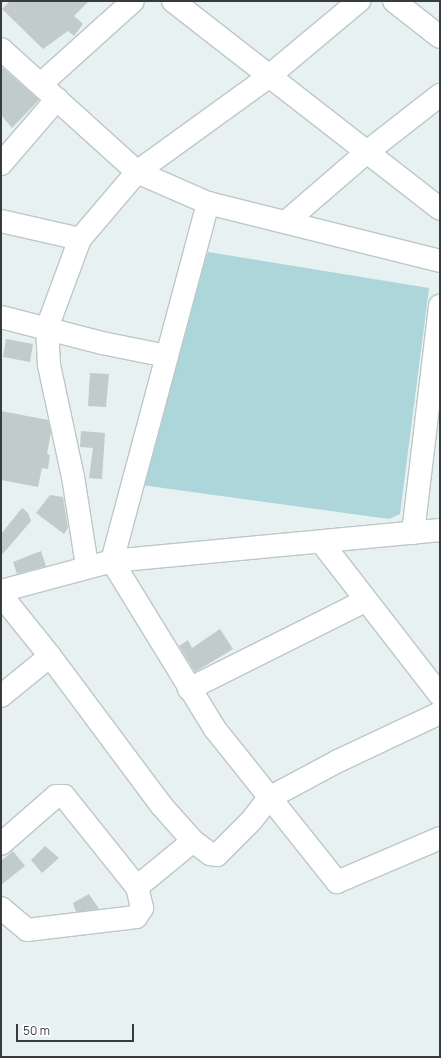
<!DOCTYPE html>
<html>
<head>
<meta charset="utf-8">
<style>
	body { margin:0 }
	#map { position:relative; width:441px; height:1058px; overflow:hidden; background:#e7f1f2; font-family:Manrope,sans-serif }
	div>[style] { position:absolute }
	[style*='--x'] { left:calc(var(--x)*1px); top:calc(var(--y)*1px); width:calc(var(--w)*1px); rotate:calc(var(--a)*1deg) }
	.green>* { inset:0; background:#acd6d9 }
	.building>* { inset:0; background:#c1cbcb }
	.roads { filter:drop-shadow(1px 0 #bec7c8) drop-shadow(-1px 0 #bec7c8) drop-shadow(0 1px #bec7c8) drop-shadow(0 -1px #bec7c8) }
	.minor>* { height:22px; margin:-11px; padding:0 11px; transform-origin:11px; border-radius:11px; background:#fff }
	span { translate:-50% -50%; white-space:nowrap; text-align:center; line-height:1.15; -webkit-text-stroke:3px #fff; paint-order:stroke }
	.frame { position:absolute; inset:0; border:2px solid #373b3b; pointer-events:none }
	.scale { position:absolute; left:16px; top:1024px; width:118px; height:18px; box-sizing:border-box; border:2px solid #373b3b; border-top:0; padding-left:5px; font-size:12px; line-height:14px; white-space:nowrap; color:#373b3b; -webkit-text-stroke:3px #fff; paint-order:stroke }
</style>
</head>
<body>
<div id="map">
	<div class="green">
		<i style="clip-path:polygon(208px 252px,429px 288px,400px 514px,389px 519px,134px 484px)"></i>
	</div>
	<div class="building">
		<i style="clip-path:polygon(10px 1px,89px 1px,74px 16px,83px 24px,74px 36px,68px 31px,43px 49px,2px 9px)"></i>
		<i style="clip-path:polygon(3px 68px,39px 100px,12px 128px,1px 115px,1px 70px)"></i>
		<i style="clip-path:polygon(6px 339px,33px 344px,30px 362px,3px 357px)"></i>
		<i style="clip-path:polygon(90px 373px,109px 374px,106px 407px,88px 406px)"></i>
		<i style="clip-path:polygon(1px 411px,48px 420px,51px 432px,47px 454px,50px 455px,48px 469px,42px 468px,38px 487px,1px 480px)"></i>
		<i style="clip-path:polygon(81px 431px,105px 433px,102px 479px,89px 478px,93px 448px,80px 447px)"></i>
		<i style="clip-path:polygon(50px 495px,63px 497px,68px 528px,64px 534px,36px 513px)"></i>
		<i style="clip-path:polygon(22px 508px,28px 513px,31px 521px,1px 556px,1px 534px)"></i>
		<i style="clip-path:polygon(41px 551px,46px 566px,17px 574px,13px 562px)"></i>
		<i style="clip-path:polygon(220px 629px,233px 649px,195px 672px,179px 646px,188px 640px,192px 648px)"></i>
		<i style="clip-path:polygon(45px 846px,59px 858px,42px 873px,31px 860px)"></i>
		<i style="clip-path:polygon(13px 851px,25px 866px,1px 885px,1px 861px)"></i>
		<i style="clip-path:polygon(89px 894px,99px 909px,76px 912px,73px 903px)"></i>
	</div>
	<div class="roads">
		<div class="minor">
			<i style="--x:173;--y:1;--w:338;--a:37.9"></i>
			<i style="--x:394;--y:1;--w:58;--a:38"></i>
			<i style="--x:1;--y:49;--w:183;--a:42.1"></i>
			<i style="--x:137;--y:172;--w:77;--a:23.6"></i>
			<i style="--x:208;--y:203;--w:239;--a:14"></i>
			<i style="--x:42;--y:83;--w:122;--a:-42"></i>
			<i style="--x:1;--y:164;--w:86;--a:-49.3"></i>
			<i style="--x:208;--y:203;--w:371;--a:105"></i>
			<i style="--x:112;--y:561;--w:197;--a:58.5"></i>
			<i style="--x:215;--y:729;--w:196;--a:51.4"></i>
			<i style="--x:337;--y:882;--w:112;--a:-23.1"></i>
			<i style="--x:1;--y:221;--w:81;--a:12.8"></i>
			<i style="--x:287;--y:221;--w:106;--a:-40.8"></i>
			<i style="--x:367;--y:152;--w:93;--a:-38"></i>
			<i style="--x:1;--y:317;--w:104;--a:14.4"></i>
			<i style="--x:102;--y:343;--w:66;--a:11.3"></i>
			<i style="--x:413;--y:533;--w:229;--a:-83.2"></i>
			<i style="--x:322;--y:543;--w:192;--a:52.2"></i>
			<i style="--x:87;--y:566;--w:90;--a:-98.9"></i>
			<i style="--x:73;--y:477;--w:115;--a:-102.1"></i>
			<i style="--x:49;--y:365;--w:37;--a:-93"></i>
			<i style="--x:47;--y:328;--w:95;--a:-69.7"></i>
			<i style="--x:80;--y:239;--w:88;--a:-49.6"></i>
			<i style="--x:137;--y:172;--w:162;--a:-35.9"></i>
			<i style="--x:268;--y:77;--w:119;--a:-39.9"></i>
			<i style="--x:1;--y:591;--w:115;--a:-15.1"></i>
			<i style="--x:112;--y:561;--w:329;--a:-5.4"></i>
			<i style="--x:1;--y:595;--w:78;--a:51.2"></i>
			<i style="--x:50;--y:656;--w:186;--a:53.3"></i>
			<i style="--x:161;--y:805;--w:48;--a:48.4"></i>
			<i style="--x:193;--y:841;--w:21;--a:37"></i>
			<i style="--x:210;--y:854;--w:7;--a:8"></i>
			<i style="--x:217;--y:855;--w:48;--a:-45"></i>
			<i style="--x:251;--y:821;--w:29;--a:-52"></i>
			<i style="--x:269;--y:798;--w:78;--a:-28.2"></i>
			<i style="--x:338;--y:761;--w:113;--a:-25.2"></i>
			<i style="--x:189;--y:689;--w:197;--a:-26.6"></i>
			<i style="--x:1;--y:696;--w:63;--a:-39.2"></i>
			<i style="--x:1;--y:844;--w:73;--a:-41.1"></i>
			<i style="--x:56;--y:796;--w:8;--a:0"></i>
			<i style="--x:64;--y:796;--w:117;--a:51.3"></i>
			<i style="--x:1;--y:908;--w:34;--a:40"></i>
			<i style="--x:27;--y:930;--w:110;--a:-6.8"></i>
			<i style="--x:136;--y:917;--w:11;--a:-56"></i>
			<i style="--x:142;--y:908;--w:22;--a:-103"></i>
			<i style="--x:137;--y:887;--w:72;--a:-39.4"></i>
		</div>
	</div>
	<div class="frame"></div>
	<div class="scale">50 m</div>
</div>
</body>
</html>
